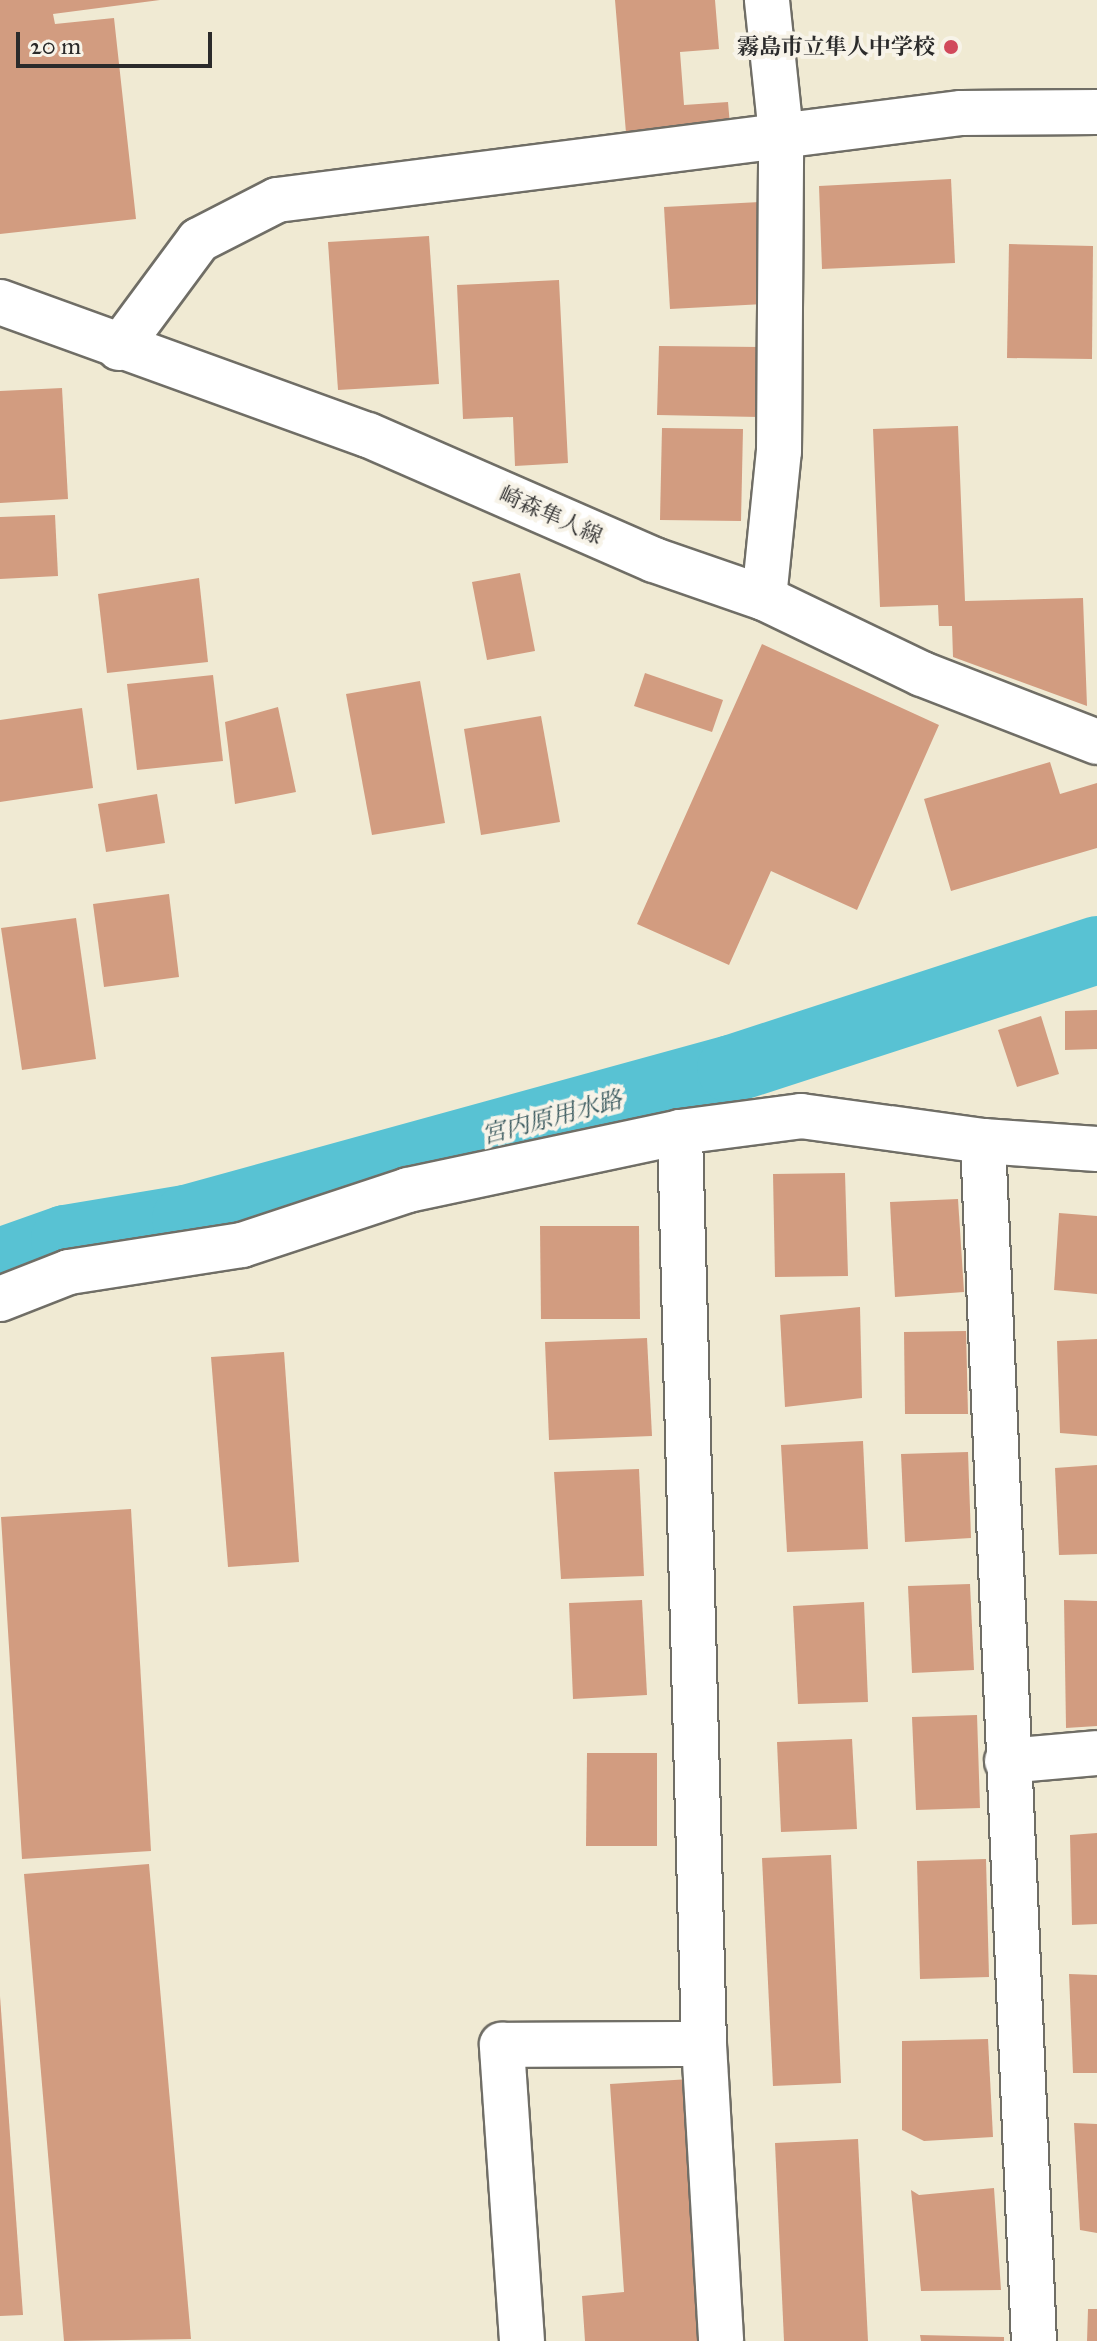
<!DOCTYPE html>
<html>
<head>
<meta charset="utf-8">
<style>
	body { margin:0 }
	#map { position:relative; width:1097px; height:2341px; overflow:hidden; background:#f0ead3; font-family:"IM FELL Great Primer","Noto Serif JP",serif }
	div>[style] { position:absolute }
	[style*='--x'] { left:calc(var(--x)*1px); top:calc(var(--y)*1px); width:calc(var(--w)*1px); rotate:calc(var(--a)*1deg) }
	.canal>* { height:68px; margin:-34px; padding:0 34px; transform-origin:34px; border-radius:34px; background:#58c2d3 }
	.building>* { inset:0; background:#d29c80 }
	.roads { filter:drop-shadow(2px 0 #706e66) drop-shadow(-2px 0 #706e66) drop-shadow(0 2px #706e66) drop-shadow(0 -2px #706e66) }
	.minor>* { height:44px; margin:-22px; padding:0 22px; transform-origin:22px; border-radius:22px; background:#fff }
	.secondary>* { height:44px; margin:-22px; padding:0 22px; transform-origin:22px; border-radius:22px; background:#fff }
	.dots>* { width:22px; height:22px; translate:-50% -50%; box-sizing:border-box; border:4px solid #f7f3e8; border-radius:50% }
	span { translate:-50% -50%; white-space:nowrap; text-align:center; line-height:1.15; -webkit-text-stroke:8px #f7f3e8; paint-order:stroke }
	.poi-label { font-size:22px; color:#2b2b2b; font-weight:700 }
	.right { translate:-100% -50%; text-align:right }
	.street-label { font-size:22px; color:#2b2b2b }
	.water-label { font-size:24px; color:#38585d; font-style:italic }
	.scale { position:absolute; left:16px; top:32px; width:196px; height:36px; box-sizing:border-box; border:4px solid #2b2b2b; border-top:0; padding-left:10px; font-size:24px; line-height:28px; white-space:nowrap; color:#2b2b2b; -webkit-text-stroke:6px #f7f3e8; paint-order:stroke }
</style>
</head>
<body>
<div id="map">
	<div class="canal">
		<i style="--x:0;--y:1262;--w:69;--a:-19.5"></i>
		<i style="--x:65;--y:1239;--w:123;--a:-9.4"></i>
		<i style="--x:186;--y:1219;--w:565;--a:-15.39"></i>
		<i style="--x:731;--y:1069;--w:385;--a:-18"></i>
	</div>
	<div class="building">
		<i style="clip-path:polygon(0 0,160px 0,53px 14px,55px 24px,114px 18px,136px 219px,0 234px)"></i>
		<i style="clip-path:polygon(615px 0,715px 0,719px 49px,680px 52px,684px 105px,728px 102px,730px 125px,626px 133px)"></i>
		<i style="clip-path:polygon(951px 179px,955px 263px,822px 269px,819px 186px)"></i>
		<i style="clip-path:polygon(760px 202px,766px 304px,670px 309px,664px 207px)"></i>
		<i style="clip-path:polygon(429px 236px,439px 384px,338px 390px,328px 242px)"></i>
		<i style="clip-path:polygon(1009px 244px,1093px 246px,1092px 359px,1007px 358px)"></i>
		<i style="clip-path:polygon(559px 280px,568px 463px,515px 466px,513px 417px,463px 419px,457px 285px)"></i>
		<i style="clip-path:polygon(659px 346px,761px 347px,759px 417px,657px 415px)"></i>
		<i style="clip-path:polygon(62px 388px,68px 499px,0 503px,0 391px)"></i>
		<i style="clip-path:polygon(958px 426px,965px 601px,1083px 598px,1087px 706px,953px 657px,952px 626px,939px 626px,938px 605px,880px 607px,873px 429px)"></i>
		<i style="clip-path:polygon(662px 428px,743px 429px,741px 521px,660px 520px)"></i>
		<i style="clip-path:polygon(55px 515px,58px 576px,0 579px,0 517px)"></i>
		<i style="clip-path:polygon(520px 573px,535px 651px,487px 660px,472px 582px)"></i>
		<i style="clip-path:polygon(199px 578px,208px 662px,107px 673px,98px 594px)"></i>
		<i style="clip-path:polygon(762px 644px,939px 725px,857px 910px,771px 871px,729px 965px,637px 924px)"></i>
		<i style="clip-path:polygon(645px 673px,723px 700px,712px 732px,634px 706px)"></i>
		<i style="clip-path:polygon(213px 675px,223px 761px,137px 770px,127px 684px)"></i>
		<i style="clip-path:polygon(420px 681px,445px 823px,372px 835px,346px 694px)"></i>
		<i style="clip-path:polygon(278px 707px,296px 792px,235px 804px,225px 722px)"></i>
		<i style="clip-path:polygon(82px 708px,93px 788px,0 802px,0 720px)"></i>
		<i style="clip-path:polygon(541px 716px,560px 822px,481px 835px,464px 729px)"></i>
		<i style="clip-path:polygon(1050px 762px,1060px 794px,1097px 783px,1097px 848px,951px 891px,924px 799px)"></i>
		<i style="clip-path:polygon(157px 794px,165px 843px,106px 852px,98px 804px)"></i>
		<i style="clip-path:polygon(169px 894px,179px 977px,104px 987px,93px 904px)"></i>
		<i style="clip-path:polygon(76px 918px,96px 1059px,22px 1070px,1px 928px)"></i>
		<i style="clip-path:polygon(1097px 1010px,1097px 1049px,1065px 1050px,1065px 1011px)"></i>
		<i style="clip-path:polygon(1041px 1016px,1059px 1074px,1017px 1087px,998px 1030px)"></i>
		<i style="clip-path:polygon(845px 1173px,848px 1276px,775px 1277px,773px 1174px)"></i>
		<i style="clip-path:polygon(958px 1199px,964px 1292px,895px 1297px,890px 1202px)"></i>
		<i style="clip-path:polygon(1059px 1213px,1097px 1216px,1097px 1294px,1054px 1290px)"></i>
		<i style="clip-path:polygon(540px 1226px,639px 1226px,640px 1319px,541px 1319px)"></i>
		<i style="clip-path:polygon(860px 1307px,862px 1398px,785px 1407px,780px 1315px)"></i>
		<i style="clip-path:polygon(966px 1331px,968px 1414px,905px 1414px,904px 1332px)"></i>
		<i style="clip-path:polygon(647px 1338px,652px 1436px,549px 1440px,545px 1342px)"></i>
		<i style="clip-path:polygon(1097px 1339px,1097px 1436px,1060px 1433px,1057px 1341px)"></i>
		<i style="clip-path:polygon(284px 1352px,299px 1562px,228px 1567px,211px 1357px)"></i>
		<i style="clip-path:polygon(863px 1441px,868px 1549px,787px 1552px,781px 1445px)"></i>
		<i style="clip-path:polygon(968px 1452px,971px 1538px,905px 1542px,901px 1454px)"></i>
		<i style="clip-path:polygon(1097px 1465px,1097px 1554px,1059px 1555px,1055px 1468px)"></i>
		<i style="clip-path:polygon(639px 1469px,644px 1576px,561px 1579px,554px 1472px)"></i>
		<i style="clip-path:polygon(131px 1509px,151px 1851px,22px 1859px,1px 1517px)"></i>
		<i style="clip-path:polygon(970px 1584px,974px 1670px,912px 1673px,908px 1586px)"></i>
		<i style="clip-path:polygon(642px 1600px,647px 1695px,573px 1699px,569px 1603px)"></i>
		<i style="clip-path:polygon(1064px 1600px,1097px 1601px,1097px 1726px,1066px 1728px)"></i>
		<i style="clip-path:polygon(864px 1602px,868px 1702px,798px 1704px,793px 1606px)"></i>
		<i style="clip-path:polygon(977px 1715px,980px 1808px,916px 1810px,912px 1717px)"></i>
		<i style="clip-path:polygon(852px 1739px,857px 1829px,781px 1832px,777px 1742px)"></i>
		<i style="clip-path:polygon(587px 1753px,657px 1753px,657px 1846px,586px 1846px)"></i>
		<i style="clip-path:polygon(1097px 1833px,1097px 1924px,1072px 1925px,1070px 1835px)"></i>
		<i style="clip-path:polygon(831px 1855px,841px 2083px,773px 2086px,762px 1858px)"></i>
		<i style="clip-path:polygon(986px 1859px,989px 1977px,920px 1979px,917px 1861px)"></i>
		<i style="clip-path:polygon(149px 1864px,191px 2339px,64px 2341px,24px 1874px)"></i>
		<i style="clip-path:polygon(1069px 1974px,1097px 1975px,1097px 2073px,1073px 2073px)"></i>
		<i style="clip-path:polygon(0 1996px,23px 2315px,0 2316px)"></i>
		<i style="clip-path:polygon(988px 2039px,993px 2137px,924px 2141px,902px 2130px,902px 2041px)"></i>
		<i style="clip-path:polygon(690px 2079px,706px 2341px,585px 2341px,582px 2296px,624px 2292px,610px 2084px)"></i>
		<i style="clip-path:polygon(1074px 2123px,1097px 2124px,1097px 2233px,1080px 2230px)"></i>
		<i style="clip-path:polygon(858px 2139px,868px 2341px,784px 2341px,775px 2143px)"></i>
		<i style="clip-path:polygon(994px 2188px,1001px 2290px,921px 2291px,911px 2190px,919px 2195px)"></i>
		<i style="clip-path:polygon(1088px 2309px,1097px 2309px,1097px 2341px,1087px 2341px)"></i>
		<i style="clip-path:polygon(920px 2335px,1004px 2337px,1004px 2341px,921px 2341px)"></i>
	</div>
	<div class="roads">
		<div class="minor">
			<i style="--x:119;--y:348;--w:134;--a:-53.5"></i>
			<i style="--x:199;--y:240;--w:88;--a:-27.1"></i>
			<i style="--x:277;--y:200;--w:690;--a:-7.25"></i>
			<i style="--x:961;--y:113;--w:136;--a:-0.4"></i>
			<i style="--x:764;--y:598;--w:148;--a:-84.2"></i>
			<i style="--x:779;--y:451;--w:317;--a:-89.6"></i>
			<i style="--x:781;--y:134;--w:135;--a:-96"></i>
			<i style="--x:983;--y:1141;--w:1201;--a:87.57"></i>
			<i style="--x:0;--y:1299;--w:74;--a:-21.4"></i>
			<i style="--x:69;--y:1272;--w:175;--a:-8.9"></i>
			<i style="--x:242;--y:1245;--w:175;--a:-18.3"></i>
			<i style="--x:408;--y:1190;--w:278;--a:-12"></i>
			<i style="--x:680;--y:1132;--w:122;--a:-7.5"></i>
			<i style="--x:801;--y:1116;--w:184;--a:7.8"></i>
			<i style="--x:983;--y:1141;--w:114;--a:4"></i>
			<i style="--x:1007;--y:1761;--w:90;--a:-5.1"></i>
			<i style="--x:704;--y:2044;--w:297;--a:86.7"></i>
			<i style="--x:522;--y:2341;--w:297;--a:-93.9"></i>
			<i style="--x:502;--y:2045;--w:202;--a:-0.3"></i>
			<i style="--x:704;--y:2044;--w:912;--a:-91.51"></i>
		</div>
		<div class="secondary">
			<i style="--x:0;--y:302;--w:391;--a:19.9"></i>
			<i style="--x:368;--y:435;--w:312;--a:23.6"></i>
			<i style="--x:654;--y:560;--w:116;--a:19.1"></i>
			<i style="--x:764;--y:598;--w:175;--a:25.7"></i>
			<i style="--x:922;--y:674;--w:188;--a:21.2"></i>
		</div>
	</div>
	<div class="dots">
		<i style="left:951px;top:47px;background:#d1495b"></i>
	</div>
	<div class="poi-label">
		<span class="right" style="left:935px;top:47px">霧島市立隼人中学校</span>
	</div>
	<div class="street-label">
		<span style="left:551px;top:515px;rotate:24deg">崎森隼人線</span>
	</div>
	<div class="water-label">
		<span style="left:552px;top:1118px;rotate:-15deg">宮内原用水路</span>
	</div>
	<div class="scale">20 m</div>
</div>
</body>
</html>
